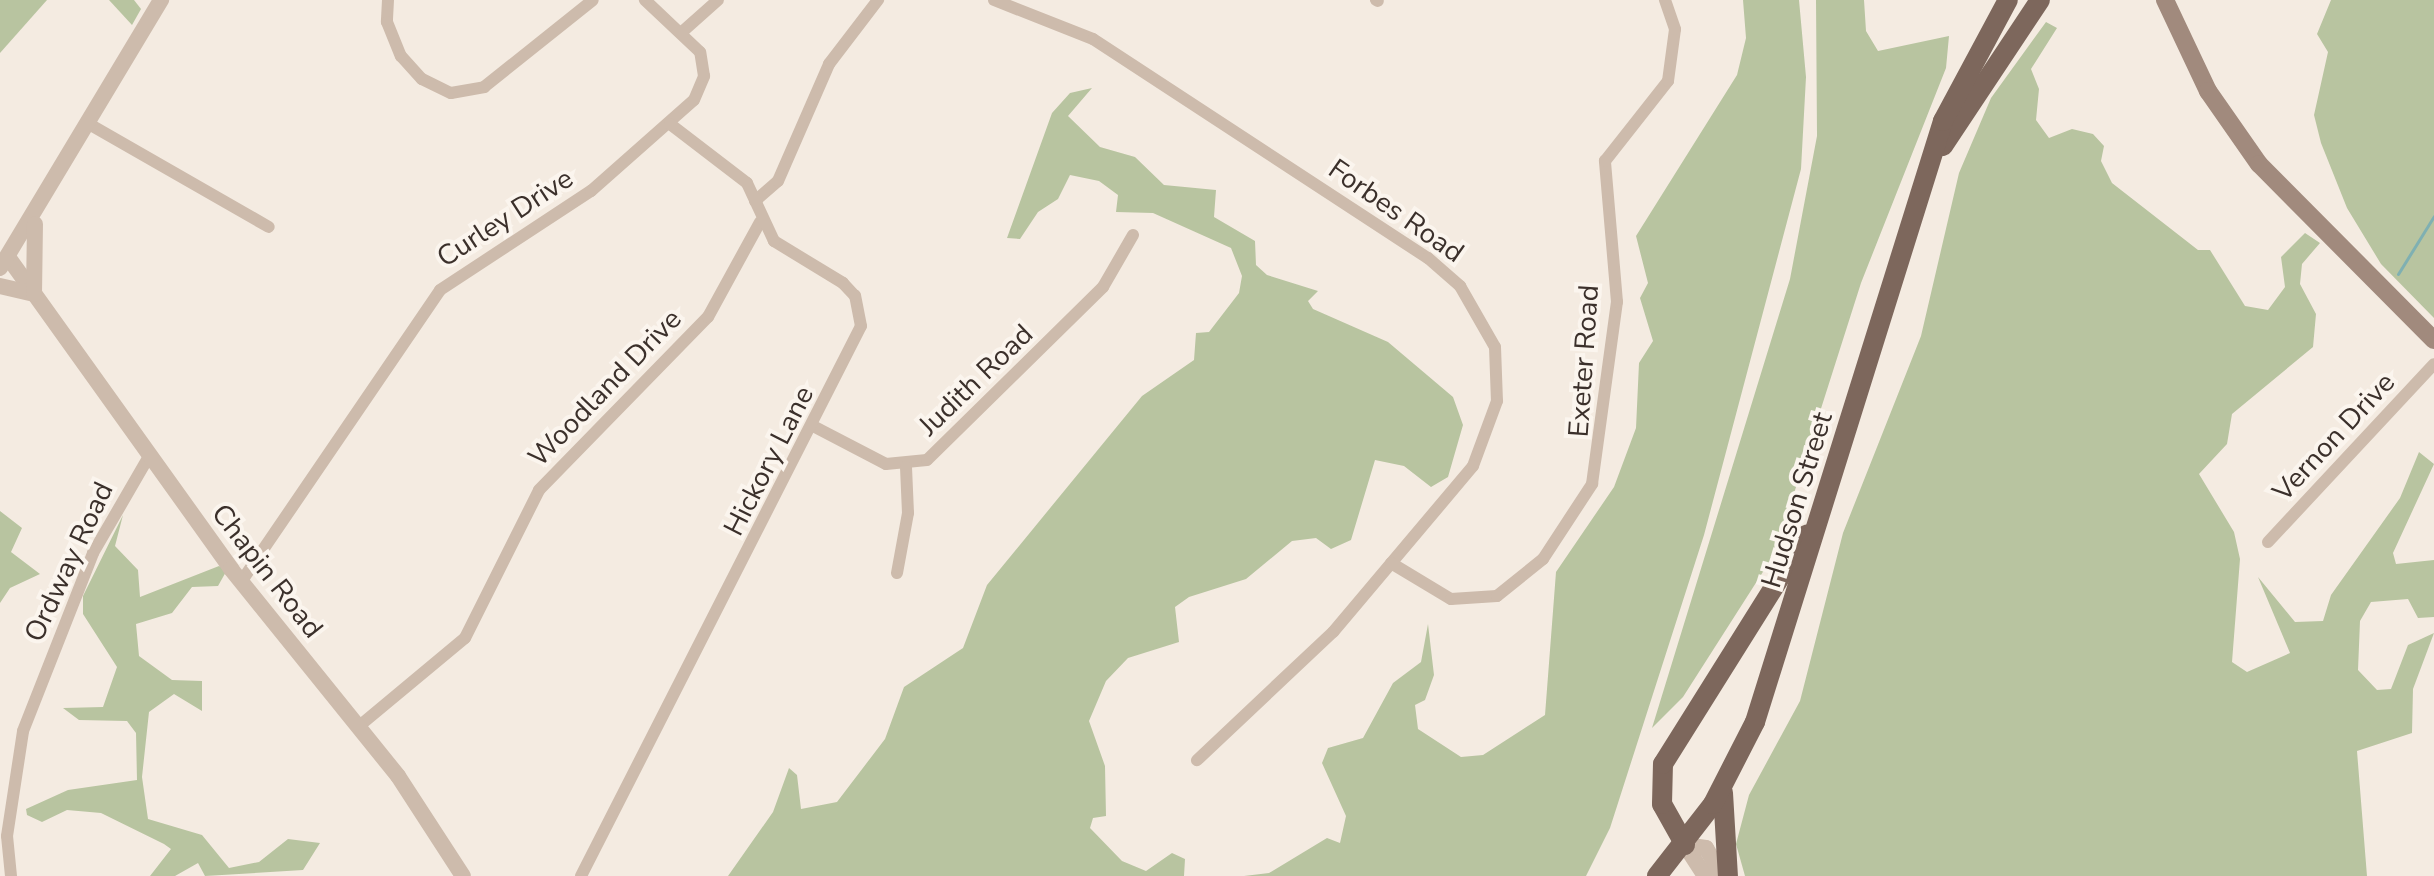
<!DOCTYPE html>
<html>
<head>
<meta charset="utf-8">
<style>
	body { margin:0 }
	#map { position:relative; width:2434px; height:876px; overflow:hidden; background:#f4ebe1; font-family:"Nunito Sans",sans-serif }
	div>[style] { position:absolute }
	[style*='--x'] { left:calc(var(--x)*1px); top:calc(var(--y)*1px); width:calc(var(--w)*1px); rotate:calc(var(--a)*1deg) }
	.green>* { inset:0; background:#b8c4a0 }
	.stream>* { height:3px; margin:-1.5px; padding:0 1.5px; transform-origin:1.5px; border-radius:1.5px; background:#7fb0b2 }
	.minor>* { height:12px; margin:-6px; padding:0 6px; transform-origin:6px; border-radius:6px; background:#cdbbac }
	.tertiary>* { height:16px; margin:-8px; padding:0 8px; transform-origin:8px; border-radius:8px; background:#cdbbac }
	.secondary>* { height:18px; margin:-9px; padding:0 9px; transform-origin:9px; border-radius:9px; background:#a18a7d }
	.primary>* { height:20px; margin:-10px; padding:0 10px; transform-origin:10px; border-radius:10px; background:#7d675c }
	span { translate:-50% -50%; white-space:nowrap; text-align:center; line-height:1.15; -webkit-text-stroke:8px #fbf5ee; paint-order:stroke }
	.street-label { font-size:28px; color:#3b302b }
</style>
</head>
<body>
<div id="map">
	<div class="green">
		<i style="clip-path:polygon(0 0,47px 0,0 53px)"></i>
		<i style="clip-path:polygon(109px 0,134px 0,141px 9px,132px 25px)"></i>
		<i style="clip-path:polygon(1743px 0,1799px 0,1806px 77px,1801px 169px,1704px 535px,1610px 828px,1586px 876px,1244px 876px,1269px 873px,1327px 838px,1340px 843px,1346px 816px,1322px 763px,1328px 748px,1363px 738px,1393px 683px,1421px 662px,1428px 624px,1434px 675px,1425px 700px,1415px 705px,1418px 729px,1461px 757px,1483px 755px,1545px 715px,1556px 572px,1614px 487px,1636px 428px,1639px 363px,1653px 341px,1640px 298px,1648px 283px,1636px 236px,1737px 75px,1746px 38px)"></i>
		<i style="clip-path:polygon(1816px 0,1864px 0,1866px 31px,1878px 51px,1949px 36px,1946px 68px,1861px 283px,1775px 553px,1683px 697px,1652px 728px,1790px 279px,1817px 136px)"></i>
		<i style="clip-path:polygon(2331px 0,2434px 0,2434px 318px,2381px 264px,2347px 208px,2321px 143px,2314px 115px,2328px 52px,2317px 34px)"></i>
		<i style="clip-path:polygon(2046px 22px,2057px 28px,2031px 69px,2039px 89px,2036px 120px,2049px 138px,2072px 129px,2093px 134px,2104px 146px,2101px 161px,2112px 183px,2198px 250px,2210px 250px,2245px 306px,2268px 310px,2285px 287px,2281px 257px,2305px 233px,2320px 243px,2302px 264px,2300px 284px,2316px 314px,2313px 347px,2232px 414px,2227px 444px,2199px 474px,2234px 532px,2240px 559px,2232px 662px,2247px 672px,2290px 653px,2258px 577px,2295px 622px,2323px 621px,2331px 595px,2400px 498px,2419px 452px,2434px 464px,2393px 553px,2396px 564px,2434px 560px,2434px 617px,2418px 618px,2408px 599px,2371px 602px,2360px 621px,2358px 670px,2377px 690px,2391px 689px,2408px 645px,2434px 633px,2413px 689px,2412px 733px,2357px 751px,2367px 876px,1745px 876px,1736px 844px,1749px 795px,1800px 701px,1843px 533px,1921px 336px,1959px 173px,1991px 98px)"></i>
		<i style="clip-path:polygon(1092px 88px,1068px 116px,1100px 147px,1135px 157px,1164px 185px,1216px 190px,1214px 217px,1255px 241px,1256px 265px,1267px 275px,1318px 291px,1308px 301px,1313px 309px,1388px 342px,1453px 397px,1463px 425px,1448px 477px,1431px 487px,1404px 466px,1375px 460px,1351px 540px,1331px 549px,1316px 538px,1292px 541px,1246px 579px,1189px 597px,1175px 607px,1179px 642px,1128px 658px,1106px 681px,1089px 721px,1105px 766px,1106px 816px,1093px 818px,1090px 828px,1122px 861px,1146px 871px,1172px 853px,1185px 859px,1184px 876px,728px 876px,773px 812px,789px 768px,797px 775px,801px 809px,837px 802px,885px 739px,904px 687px,963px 648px,987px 585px,1142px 396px,1194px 360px,1196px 333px,1209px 332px,1239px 293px,1242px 276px,1231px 248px,1153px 213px,1116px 212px,1118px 195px,1099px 181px,1070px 175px,1058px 199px,1038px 212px,1020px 239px,1007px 238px,1052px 113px,1070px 93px)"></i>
		<i style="clip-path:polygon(0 511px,22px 528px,11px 552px,40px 574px,10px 588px,0 603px)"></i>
		<i style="clip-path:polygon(123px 515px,115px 546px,138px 570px,140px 597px,219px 566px,227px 570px,218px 586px,192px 587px,172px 613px,136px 624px,139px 656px,172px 680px,202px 681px,202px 711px,174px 694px,149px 712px,142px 777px,148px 819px,202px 835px,229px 868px,259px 862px,288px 839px,320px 843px,303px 870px,205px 876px,198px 863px,175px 876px,150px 876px,171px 849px,164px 844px,101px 813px,67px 810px,42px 822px,27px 815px,26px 809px,68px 790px,137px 780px,136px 733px,127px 721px,79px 720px,63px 708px,103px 707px,117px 667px,83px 614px,83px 596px)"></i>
	</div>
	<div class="stream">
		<i style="--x:2398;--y:274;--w:68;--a:-58.2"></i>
	</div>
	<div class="minor">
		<i style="--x:388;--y:0;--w:22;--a:93"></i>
		<i style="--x:387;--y:22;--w:37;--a:68"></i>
		<i style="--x:401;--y:56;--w:31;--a:48"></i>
		<i style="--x:422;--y:79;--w:32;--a:26"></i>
		<i style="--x:451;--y:93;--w:34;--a:-10"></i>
		<i style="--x:484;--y:87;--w:139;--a:-38.6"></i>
		<i style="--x:994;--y:0;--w:106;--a:21.5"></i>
		<i style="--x:1093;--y:39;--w:400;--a:33.2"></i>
		<i style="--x:1428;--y:258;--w:43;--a:41.2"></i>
		<i style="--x:1460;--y:286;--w:70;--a:60.2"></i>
		<i style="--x:1495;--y:347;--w:54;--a:87.9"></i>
		<i style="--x:1497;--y:401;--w:69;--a:110.3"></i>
		<i style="--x:1473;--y:466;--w:217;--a:130.1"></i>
		<i style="--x:1333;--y:632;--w:187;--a:136.7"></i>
		<i style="--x:1376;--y:0;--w:2;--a:27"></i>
		<i style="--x:682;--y:32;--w:48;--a:-41.6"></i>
		<i style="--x:89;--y:124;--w:207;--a:29.8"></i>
		<i style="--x:755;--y:201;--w:30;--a:-41"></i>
		<i style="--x:778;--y:181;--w:128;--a:-66.4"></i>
		<i style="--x:829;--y:64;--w:81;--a:-52.6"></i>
		<i style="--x:813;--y:426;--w:82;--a:27.5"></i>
		<i style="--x:886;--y:464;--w:41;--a:-5.6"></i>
		<i style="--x:927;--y:460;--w:247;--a:-44.5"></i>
		<i style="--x:1103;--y:287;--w:60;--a:-60"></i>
		<i style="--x:2268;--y:542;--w:243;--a:-47"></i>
		<i style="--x:1391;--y:563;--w:70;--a:31"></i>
		<i style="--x:1451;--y:599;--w:46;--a:-3.7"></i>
		<i style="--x:1497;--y:596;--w:59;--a:-38.8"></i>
		<i style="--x:1543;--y:559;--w:90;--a:-56.8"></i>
		<i style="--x:1592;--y:484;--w:184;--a:-82.2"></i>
		<i style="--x:1617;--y:302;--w:142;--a:-94.9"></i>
		<i style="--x:1605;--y:161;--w:102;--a:-51.8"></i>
		<i style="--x:1668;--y:81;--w:52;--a:-82.3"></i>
		<i style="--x:1675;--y:29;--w:31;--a:-109"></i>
		<i style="--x:897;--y:573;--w:61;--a:-79.6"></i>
		<i style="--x:908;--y:513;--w:46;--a:-92.5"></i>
		<i style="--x:241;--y:582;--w:353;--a:-55.7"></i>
		<i style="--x:440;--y:290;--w:181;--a:-33.3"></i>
		<i style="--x:591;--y:191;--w:137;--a:-41.5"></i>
		<i style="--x:694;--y:100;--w:26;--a:-67"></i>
		<i style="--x:704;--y:76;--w:24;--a:-99"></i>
		<i style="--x:700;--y:52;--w:76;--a:-136.6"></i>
		<i style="--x:358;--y:727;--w:139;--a:-39.8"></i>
		<i style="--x:465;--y:638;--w:165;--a:-63.4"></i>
		<i style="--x:539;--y:490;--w:242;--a:-45.7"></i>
		<i style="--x:708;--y:317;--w:108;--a:-61.3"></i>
		<i style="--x:11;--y:876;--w:40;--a:-95.7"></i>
		<i style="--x:7;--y:836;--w:106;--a:-81.3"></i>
		<i style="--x:23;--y:731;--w:191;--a:-68.5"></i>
		<i style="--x:93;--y:553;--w:110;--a:-59.9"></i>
		<i style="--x:581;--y:876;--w:617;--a:-63.02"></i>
		<i style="--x:861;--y:326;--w:31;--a:-101"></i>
		<i style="--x:855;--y:296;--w:18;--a:-133"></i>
		<i style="--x:843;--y:283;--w:81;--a:-148.7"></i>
		<i style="--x:774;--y:241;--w:64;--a:-115"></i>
		<i style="--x:747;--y:183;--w:97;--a:-142.5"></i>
	</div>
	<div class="tertiary">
		<i style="--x:8;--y:257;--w:384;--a:54.4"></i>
		<i style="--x:231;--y:569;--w:266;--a:51.1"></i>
		<i style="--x:398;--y:776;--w:119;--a:57"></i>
		<i style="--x:0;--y:268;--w:313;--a:-59"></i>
		<i style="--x:0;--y:286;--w:35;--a:13"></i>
		<i style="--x:34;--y:294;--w:70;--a:-89.2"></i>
		<i style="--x:1705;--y:876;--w:37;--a:-123"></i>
		<i style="--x:1685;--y:845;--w:21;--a:8"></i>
		<i style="--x:1706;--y:848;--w:32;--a:60"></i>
	</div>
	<div class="secondary">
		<i style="--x:2165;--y:0;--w:101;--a:64.7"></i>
		<i style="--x:2208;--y:91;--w:89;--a:55.1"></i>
		<i style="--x:2259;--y:164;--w:248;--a:45.2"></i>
	</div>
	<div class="primary">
		<i style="--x:1943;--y:146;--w:175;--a:-56.4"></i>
		<i style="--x:1723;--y:793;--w:83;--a:86.6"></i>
		<i style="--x:1685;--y:845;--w:47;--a:-119.3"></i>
		<i style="--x:1662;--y:804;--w:40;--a:-88.6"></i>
		<i style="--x:1663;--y:764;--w:271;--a:-57.9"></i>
		<i style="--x:1657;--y:876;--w:91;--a:-52.1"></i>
		<i style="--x:1713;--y:804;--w:92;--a:-62.9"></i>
		<i style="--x:1755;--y:722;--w:630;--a:-72.63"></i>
		<i style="--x:1943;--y:121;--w:137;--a:-61.8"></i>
	</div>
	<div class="street-label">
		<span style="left:1396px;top:211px;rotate:35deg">Forbes Road</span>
		<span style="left:505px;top:218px;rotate:-33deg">Curley Drive</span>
		<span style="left:1584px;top:361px;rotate:-86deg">Exeter Road</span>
		<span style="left:976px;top:380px;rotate:-44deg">Judith Road</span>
		<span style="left:605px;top:388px;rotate:-46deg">Woodland Drive</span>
		<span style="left:2334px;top:437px;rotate:-47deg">Vernon Drive</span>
		<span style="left:769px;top:461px;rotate:-63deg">Hickory Lane</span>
		<span style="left:1797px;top:500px;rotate:-73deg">Hudson Street</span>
		<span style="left:69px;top:562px;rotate:-65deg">Ordway Road</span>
		<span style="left:267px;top:571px;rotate:52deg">Chapin Road</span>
	</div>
</div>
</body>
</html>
